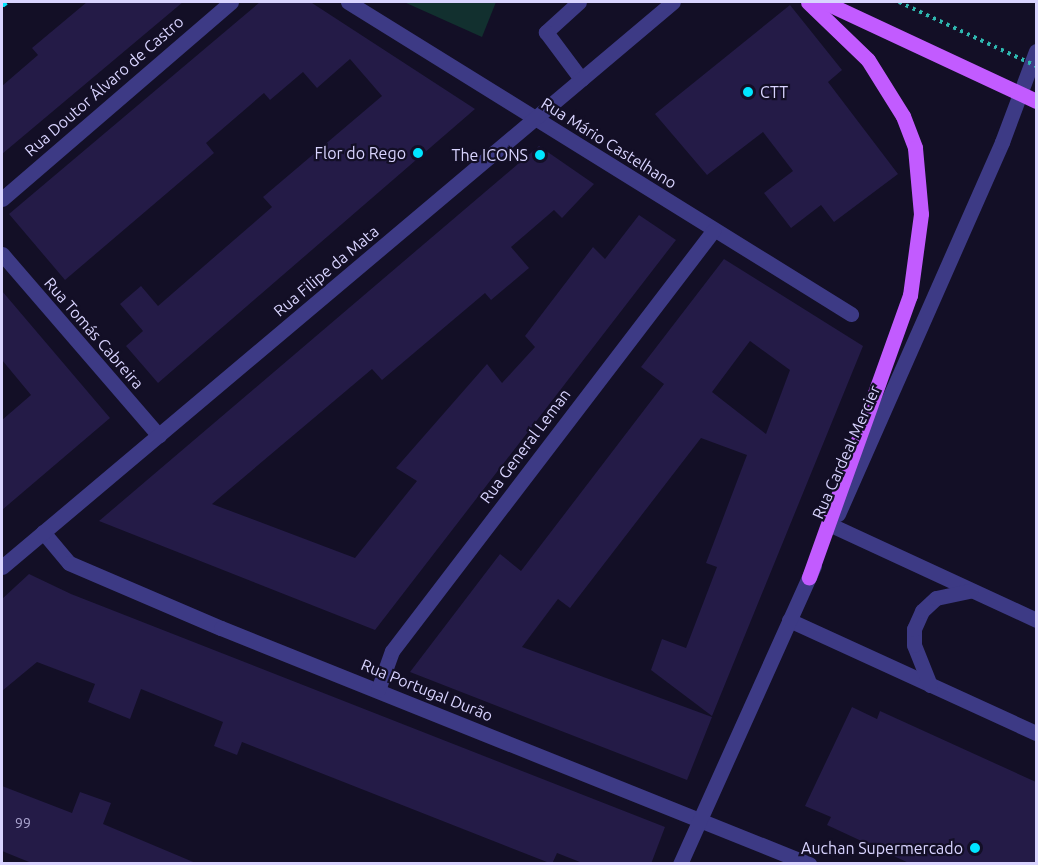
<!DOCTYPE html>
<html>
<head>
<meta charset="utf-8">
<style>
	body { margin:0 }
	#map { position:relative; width:1038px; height:865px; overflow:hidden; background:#130f26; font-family:Ubuntu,sans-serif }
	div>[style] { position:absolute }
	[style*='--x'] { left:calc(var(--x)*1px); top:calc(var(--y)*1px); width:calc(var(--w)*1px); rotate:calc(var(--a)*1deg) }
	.green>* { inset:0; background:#12302f }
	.building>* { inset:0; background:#241b47 }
	.service>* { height:15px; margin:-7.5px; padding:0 7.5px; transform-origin:7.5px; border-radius:7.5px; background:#3d3a85 }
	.minor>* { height:15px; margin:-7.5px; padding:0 7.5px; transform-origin:7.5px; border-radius:7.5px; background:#3d3a85 }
	.primary>* { height:15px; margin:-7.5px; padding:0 7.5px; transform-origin:7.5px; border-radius:7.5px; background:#c25bff }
	.rail>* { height:4.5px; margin-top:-2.25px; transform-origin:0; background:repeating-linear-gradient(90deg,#00e5ff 0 9px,transparent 0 17px) }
	.path-bridge>* { height:4px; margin-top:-2px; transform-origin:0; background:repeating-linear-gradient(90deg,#2fb8b0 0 3px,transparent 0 7.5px) }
	.primary-bridge>* { height:15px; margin:-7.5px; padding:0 7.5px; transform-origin:7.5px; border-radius:7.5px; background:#c25bff }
	.dots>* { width:16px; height:16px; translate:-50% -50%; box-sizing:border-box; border:3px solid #130f26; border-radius:50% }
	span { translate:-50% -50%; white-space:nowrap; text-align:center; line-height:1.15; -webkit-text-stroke:4.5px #130f26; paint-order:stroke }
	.number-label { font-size:14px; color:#aca6d1 }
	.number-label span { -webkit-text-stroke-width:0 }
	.street-label { font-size:16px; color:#d9d4ff }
	.poi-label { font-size:16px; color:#d9d4ff }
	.left { translate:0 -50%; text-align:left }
	.right { translate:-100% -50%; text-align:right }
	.frame { position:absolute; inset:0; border:3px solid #d9d4ff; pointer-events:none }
</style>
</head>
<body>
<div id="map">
	<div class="green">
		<i style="clip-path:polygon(404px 2px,496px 2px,482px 37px)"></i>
	</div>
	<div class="building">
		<i style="clip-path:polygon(87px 2px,183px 2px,2px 154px,2px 86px,38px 55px,32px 48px)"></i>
		<i style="clip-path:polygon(260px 2px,312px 3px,475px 109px,158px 383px,126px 346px,143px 331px,120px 304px,141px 286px,158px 306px,272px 207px,263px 197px,382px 96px,350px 59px,317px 88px,303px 72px,270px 100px,264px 93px,206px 143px,214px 153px,65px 280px,9px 214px)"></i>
		<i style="clip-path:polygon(790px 5px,842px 70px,828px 82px,898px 174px,834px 222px,821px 205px,791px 228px,764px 193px,793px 171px,763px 132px,707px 175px,655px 114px)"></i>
		<i style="clip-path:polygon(539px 146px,594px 184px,562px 218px,554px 210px,511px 247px,529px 268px,491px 300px,485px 293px,382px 380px,372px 369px,212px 504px,355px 558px,417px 481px,396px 468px,487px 364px,502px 383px,535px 347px,525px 336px,593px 247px,605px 259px,639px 215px,676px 240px,375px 630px,99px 521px)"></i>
		<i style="clip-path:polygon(evenodd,724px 259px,863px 346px,712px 716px,651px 670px,662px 639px,686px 648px,717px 567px,706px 563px,747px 455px,701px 438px,570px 608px,558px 599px,522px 647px,712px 717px,687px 780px,410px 672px,500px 554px,521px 571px,664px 384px,641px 367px,724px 259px,750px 341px,790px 370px,766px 434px,712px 392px,750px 341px)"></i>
		<i style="clip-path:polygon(2px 291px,110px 418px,2px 510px,2px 420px,31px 395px,2px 360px)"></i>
		<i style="clip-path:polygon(29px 574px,71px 594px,665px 827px,651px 864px,585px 864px,557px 853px,552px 864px,242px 742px,237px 755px,214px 746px,223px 722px,141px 689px,130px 719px,88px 702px,95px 684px,37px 662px,2px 691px,2px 599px)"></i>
		<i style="clip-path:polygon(852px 707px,877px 719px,880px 711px,1036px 782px,1036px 864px,911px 864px,827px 825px,831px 817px,805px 806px)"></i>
		<i style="clip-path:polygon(2px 786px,72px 813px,80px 792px,111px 803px,103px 824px,198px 864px,34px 864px,2px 851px)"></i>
	</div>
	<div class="service">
		<i style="--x:579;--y:2;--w:45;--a:137.7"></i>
		<i style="--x:546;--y:32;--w:59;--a:53.3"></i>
	</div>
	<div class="minor">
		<i style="--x:348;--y:2;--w:592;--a:31.81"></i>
		<i style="--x:2;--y:199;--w:302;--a:-40.7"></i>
		<i style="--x:2;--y:254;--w:240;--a:49.2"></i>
		<i style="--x:838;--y:514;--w:407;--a:-66.2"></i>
		<i style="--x:1002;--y:142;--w:97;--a:-69.5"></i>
		<i style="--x:833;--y:526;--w:224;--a:24.8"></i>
		<i style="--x:43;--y:532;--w:40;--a:50"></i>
		<i style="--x:69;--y:563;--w:165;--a:23.2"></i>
		<i style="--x:221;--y:628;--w:634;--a:21.87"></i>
		<i style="--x:2;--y:567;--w:877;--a:-40.1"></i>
		<i style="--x:789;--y:620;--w:272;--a:24.6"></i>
		<i style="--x:930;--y:685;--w:43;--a:-111.8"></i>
		<i style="--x:914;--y:645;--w:16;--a:-90"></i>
		<i style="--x:914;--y:629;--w:20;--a:-66"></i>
		<i style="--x:922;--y:611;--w:19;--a:-43"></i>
		<i style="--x:936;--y:598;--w:35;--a:-12"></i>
		<i style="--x:378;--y:690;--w:41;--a:-70.3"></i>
		<i style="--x:392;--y:651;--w:529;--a:-52.61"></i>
		<i style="--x:680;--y:864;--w:327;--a:-65.8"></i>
	</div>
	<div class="primary">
		<i style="--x:808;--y:2;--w:83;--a:44"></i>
		<i style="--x:868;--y:60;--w:66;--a:58"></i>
		<i style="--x:903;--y:116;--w:34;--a:69"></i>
		<i style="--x:915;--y:148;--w:66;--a:84.8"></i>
		<i style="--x:921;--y:214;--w:82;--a:97.7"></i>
		<i style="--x:910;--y:295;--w:300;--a:109.7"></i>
	</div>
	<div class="rail">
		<i style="--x:2;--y:5;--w:5;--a:-37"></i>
	</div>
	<div class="path-bridge">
		<i style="--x:899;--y:2;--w:151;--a:25"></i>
	</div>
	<div class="primary-bridge">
		<i style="--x:824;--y:2;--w:234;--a:25"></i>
	</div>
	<div class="dots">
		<i style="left:748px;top:92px;background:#00e5ff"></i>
		<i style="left:418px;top:153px;background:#00e5ff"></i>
		<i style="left:540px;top:155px;background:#00e5ff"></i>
		<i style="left:975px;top:848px;background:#00e5ff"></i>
	</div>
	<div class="number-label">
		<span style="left:23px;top:823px">99</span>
	</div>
	<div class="street-label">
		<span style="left:104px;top:86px;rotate:-41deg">Rua Doutor Álvaro de Castro</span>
		<span style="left:609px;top:143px;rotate:32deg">Rua Mário Castelhano</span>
		<span style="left:326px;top:271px;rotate:-40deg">Rua Filipe da Mata</span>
		<span style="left:94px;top:333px;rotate:49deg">Rua Tomás Cabreira</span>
		<span style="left:525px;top:446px;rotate:-53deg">Rua General Leman</span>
		<span style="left:846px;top:452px;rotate:-66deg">Rua Cardeal Mercier</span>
		<span style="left:427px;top:690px;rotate:22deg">Rua Portugal Durão</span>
	</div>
	<div class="poi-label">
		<span class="left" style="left:760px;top:92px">CTT</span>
		<span class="right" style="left:406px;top:153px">Flor do Rego</span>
		<span class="right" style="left:528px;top:155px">The ICONS</span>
		<span class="right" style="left:963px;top:848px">Auchan Supermercado</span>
	</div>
	<div class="frame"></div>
</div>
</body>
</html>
